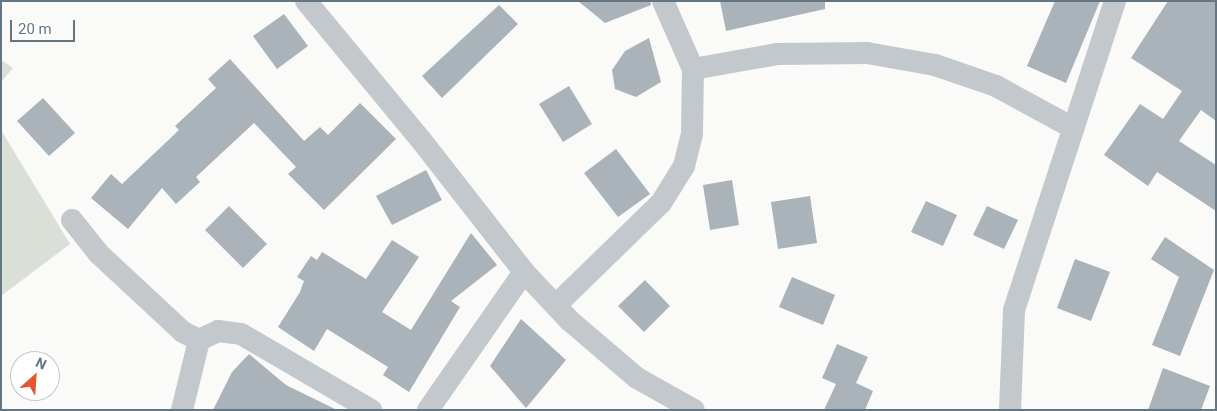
<!DOCTYPE html>
<html>
<head>
<meta charset="utf-8">
<style>
	body { margin:0 }
	#map { position:relative; width:1217px; height:411px; overflow:hidden; background:#fafaf8; font-family:Roboto,sans-serif }
	div>[style] { position:absolute }
	[style*='--x'] { left:calc(var(--x)*1px); top:calc(var(--y)*1px); width:calc(var(--w)*1px); rotate:calc(var(--a)*1deg) }
	.green>* { inset:0; background:#dadfd7 }
	.building>* { inset:0; background:#aab3b9 }
	.minor>* { height:22px; margin:-11px; padding:0 11px; transform-origin:11px; border-radius:11px; background:#c3c8cc }
	span { translate:-50% -50%; white-space:nowrap; text-align:center; line-height:1.15; -webkit-text-stroke:5px #fff; paint-order:stroke }
	.frame { position:absolute; inset:0; border:2px solid #657683; pointer-events:none }
	.north { position:absolute; left:10px; top:351px; width:50px; height:50px; box-sizing:border-box; background:#fff; border:1px solid #c1c8cd; border-radius:50%; rotate:26deg; font-size:14px; font-weight:700; line-height:20px; text-align:center; color:#657683 }
	.north::after { content:''; display:block; margin:auto; width:18px; height:22px; background:#e4572e; clip-path:polygon(50% 0,100% 100%,50% 72%,0 100%) }
	.scale { position:absolute; left:10px; top:20px; width:65px; height:22px; box-sizing:border-box; border:2px solid #657683; border-top:0; padding-left:6px; font-size:15px; line-height:18px; white-space:nowrap; color:#657683; -webkit-text-stroke:4px #fff; paint-order:stroke }
</style>
</head>
<body>
<div id="map">
	<div class="green">
		<i style="clip-path:polygon(1px 60px,13px 68px,1px 82px)"></i>
		<i style="clip-path:polygon(1px 130px,70px 244px,1px 296px)"></i>
	</div>
	<div class="building">
		<i style="clip-path:polygon(578px 1px,650px 1px,651px 5px,605px 23px)"></i>
		<i style="clip-path:polygon(720px 1px,825px 1px,825px 9px,726px 31px)"></i>
		<i style="clip-path:polygon(1055px 1px,1100px 1px,1066px 83px,1027px 66px)"></i>
		<i style="clip-path:polygon(1168px 1px,1216px 1px,1216px 121px,1201px 110px,1179px 141px,1216px 165px,1216px 211px,1157px 172px,1148px 186px,1104px 155px,1140px 104px,1163px 119px,1182px 91px,1131px 58px)"></i>
		<i style="clip-path:polygon(499px 5px,518px 24px,442px 98px,422px 76px)"></i>
		<i style="clip-path:polygon(284px 14px,308px 46px,277px 69px,253px 36px)"></i>
		<i style="clip-path:polygon(649px 38px,661px 82px,636px 97px,615px 89px,612px 70px,625px 51px)"></i>
		<i style="clip-path:polygon(230px 59px,304px 141px,320px 127px,328px 135px,360px 103px,396px 139px,324px 210px,288px 174px,296px 167px,254px 123px,196px 177px,200px 182px,176px 204px,162px 188px,128px 229px,91px 198px,111px 174px,122px 184px,179px 130px,175px 126px,216px 88px,208px 79px)"></i>
		<i style="clip-path:polygon(569px 86px,592px 124px,563px 142px,539px 104px)"></i>
		<i style="clip-path:polygon(43px 98px,75px 133px,49px 156px,17px 121px)"></i>
		<i style="clip-path:polygon(616px 149px,650px 194px,618px 217px,584px 173px)"></i>
		<i style="clip-path:polygon(426px 170px,442px 200px,392px 225px,376px 196px)"></i>
		<i style="clip-path:polygon(732px 180px,739px 225px,710px 230px,703px 185px)"></i>
		<i style="clip-path:polygon(810px 196px,817px 243px,778px 249px,771px 202px)"></i>
		<i style="clip-path:polygon(926px 201px,957px 215px,943px 246px,911px 232px)"></i>
		<i style="clip-path:polygon(229px 206px,267px 244px,243px 268px,205px 230px)"></i>
		<i style="clip-path:polygon(987px 206px,1018px 220px,1004px 249px,973px 235px)"></i>
		<i style="clip-path:polygon(471px 233px,497px 265px,451px 301px,460px 307px,409px 392px,383px 375px,388px 367px,327px 329px,314px 351px,278px 327px,300px 292px,304px 281px,297px 277px,311px 256px,317px 260px,322px 252px,366px 279px,392px 240px,419px 257px,382px 312px,411px 330px)"></i>
		<i style="clip-path:polygon(1165px 237px,1214px 270px,1180px 356px,1152px 345px,1179px 277px,1151px 259px)"></i>
		<i style="clip-path:polygon(1075px 259px,1110px 272px,1091px 321px,1057px 308px)"></i>
		<i style="clip-path:polygon(792px 277px,835px 295px,823px 325px,779px 307px)"></i>
		<i style="clip-path:polygon(645px 280px,670px 306px,644px 332px,618px 306px)"></i>
		<i style="clip-path:polygon(521px 319px,566px 360px,526px 408px,490px 366px)"></i>
		<i style="clip-path:polygon(837px 344px,868px 357px,856px 383px,873px 391px,865px 410px,824px 410px,836px 384px,822px 378px)"></i>
		<i style="clip-path:polygon(249px 354px,286px 385px,337px 410px,213px 410px,232px 372px)"></i>
		<i style="clip-path:polygon(1163px 368px,1210px 386px,1201px 410px,1148px 410px)"></i>
	</div>
	<div class="minor">
		<i style="--x:306;--y:1;--w:180;--a:50.4"></i>
		<i style="--x:421;--y:140;--w:167;--a:52"></i>
		<i style="--x:524;--y:272;--w:66;--a:46.8"></i>
		<i style="--x:569;--y:320;--w:89;--a:40.5"></i>
		<i style="--x:637;--y:378;--w:65;--a:29.3"></i>
		<i style="--x:663;--y:1;--w:74;--a:66.2"></i>
		<i style="--x:72;--y:220;--w:43;--a:51.5"></i>
		<i style="--x:99;--y:254;--w:115;--a:42.9"></i>
		<i style="--x:183;--y:332;--w:18;--a:27"></i>
		<i style="--x:199;--y:340;--w:21;--a:-25"></i>
		<i style="--x:218;--y:331;--w:23;--a:7"></i>
		<i style="--x:241;--y:334;--w:151;--a:30.3"></i>
		<i style="--x:556;--y:305;--w:146;--a:-44.2"></i>
		<i style="--x:661;--y:203;--w:44;--a:-58.1"></i>
		<i style="--x:684;--y:166;--w:34;--a:-76"></i>
		<i style="--x:692;--y:133;--w:64;--a:-89.1"></i>
		<i style="--x:693;--y:69;--w:85;--a:-10.1"></i>
		<i style="--x:777;--y:54;--w:90;--a:-0.6"></i>
		<i style="--x:867;--y:53;--w:69;--a:10"></i>
		<i style="--x:935;--y:65;--w:65;--a:19"></i>
		<i style="--x:996;--y:86;--w:88;--a:28.6"></i>
		<i style="--x:182;--y:410;--w:72;--a:-76.3"></i>
		<i style="--x:428;--y:410;--w:168;--a:-55.2"></i>
		<i style="--x:1010;--y:410;--w:100;--a:-87.7"></i>
		<i style="--x:1014;--y:310;--w:325;--a:-71.9"></i>
	</div>
	<div class="frame"></div>
	<div class="north">N</div>
	<div class="scale">20 m</div>
</div>
</body>
</html>
